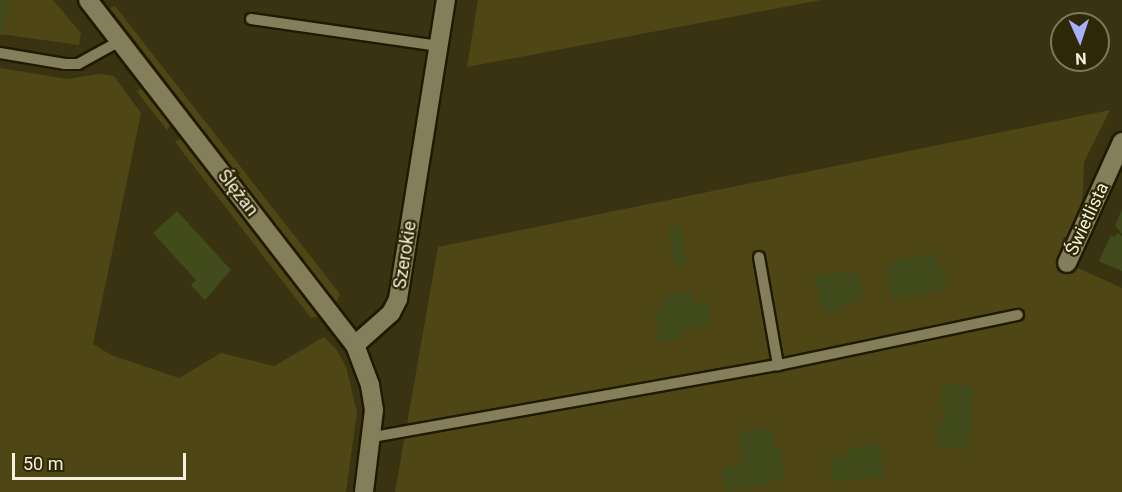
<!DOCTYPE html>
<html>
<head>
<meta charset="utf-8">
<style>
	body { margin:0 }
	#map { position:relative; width:1122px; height:492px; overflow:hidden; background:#393312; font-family:Roboto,sans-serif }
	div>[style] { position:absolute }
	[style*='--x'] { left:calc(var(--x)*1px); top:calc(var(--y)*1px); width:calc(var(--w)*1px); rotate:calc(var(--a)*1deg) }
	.green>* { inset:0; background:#4f4616 }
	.building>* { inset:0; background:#424b1b }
	.roads { filter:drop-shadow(2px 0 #201a00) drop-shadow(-2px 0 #201a00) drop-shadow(0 2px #201a00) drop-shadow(0 -2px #201a00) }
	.service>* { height:10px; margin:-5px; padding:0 5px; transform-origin:5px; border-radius:5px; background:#847e5b }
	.minor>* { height:18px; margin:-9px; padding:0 9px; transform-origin:9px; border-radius:9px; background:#847e5b }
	span { translate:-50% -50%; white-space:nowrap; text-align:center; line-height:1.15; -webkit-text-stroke:4.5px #2f2807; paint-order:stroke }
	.street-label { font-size:18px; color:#f3f0dd }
	.north { position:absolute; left:1050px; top:12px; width:60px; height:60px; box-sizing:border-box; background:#2f2807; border:2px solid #7d785d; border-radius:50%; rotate:177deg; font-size:16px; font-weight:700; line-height:24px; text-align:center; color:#f3f0dd }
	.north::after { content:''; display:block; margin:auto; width:21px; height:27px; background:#a8b0fc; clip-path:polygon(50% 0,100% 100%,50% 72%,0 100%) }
	.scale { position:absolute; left:12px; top:453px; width:174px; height:27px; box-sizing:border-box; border:3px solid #f3f0dd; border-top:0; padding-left:8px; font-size:18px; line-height:21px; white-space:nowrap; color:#f3f0dd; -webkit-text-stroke:4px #2f2807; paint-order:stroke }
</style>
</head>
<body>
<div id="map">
	<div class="green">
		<i style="clip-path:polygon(0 0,53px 0,81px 33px,79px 45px,0 34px)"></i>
		<i style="clip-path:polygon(478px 0,821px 0,467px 67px)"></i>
		<i style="clip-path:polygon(115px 6px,340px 294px,336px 303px,110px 8px)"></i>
		<i style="clip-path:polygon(0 68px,67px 79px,98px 74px,114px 76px,141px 113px,93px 344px,111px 355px,179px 378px,221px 353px,274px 366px,324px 337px,337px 350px,346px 367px,357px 412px,346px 492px,0 492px)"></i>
		<i style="clip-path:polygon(140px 89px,145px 91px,171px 124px,167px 130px,137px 92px)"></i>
		<i style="clip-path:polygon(1110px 110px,1084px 162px,1083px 195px,1067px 263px,1122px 288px,1122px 492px,395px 492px,438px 247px)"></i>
		<i style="clip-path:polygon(181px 138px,319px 316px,311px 318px,175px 142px)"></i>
	</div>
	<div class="building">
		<i style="clip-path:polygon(0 0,9px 0,1px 35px,0 35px)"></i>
		<i style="clip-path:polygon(1122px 209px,1122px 234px,1115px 226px)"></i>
		<i style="clip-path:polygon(177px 211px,231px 270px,205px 300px,191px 285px,196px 280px,153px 233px)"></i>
		<i style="clip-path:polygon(681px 225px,686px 264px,674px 266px,668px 226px)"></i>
		<i style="clip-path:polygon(1117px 233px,1122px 236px,1122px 271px,1099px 261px,1111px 235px,1115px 237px)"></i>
		<i style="clip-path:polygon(936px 253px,939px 268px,945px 267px,947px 280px,941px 281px,943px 290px,892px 300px,885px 263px)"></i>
		<i style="clip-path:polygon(846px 271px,847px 275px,858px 273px,863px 300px,839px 307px,840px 312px,824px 314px,814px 277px)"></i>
		<i style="clip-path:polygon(691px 290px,694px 305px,707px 302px,711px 325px,682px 333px,683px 338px,660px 343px,654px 309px,663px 307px,660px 296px)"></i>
		<i style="clip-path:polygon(942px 384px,973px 387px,968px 449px,936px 446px,939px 420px,944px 421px,945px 407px,940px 407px)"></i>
		<i style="clip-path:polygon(771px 428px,774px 449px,781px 448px,784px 479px,726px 492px,722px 469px,744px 465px,738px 434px,748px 430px)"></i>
		<i style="clip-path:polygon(879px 443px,885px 475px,833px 482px,829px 460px,848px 456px,847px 449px)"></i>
	</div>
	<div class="roads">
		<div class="service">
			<i style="--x:251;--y:19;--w:190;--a:8.2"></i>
			<i style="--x:0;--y:53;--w:66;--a:9.6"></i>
			<i style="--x:65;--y:64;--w:13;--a:0"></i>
			<i style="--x:78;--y:64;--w:48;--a:-28.7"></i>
			<i style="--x:759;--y:257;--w:110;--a:80"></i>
			<i style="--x:373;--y:437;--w:411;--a:-10.1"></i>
			<i style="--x:778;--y:365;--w:245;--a:-11.8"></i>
		</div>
		<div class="minor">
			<i style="--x:88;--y:0;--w:436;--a:52.3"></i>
			<i style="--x:355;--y:345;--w:43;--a:69.4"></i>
			<i style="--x:370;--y:385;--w:25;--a:81"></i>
			<i style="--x:374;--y:410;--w:83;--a:97"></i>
			<i style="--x:1067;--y:263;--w:133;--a:-65.6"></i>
			<i style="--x:355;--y:345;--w:48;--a:-41.6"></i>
			<i style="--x:391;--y:313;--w:16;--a:-63"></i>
			<i style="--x:398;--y:299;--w:303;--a:-80.9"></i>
		</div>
	</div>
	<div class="street-label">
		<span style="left:238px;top:193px;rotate:52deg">Ślężan</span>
		<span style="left:1087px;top:219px;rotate:-65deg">Świetlista</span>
		<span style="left:405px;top:255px;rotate:-81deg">Szerokie</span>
	</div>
	<div class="north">N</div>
	<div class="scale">50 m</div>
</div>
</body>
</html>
